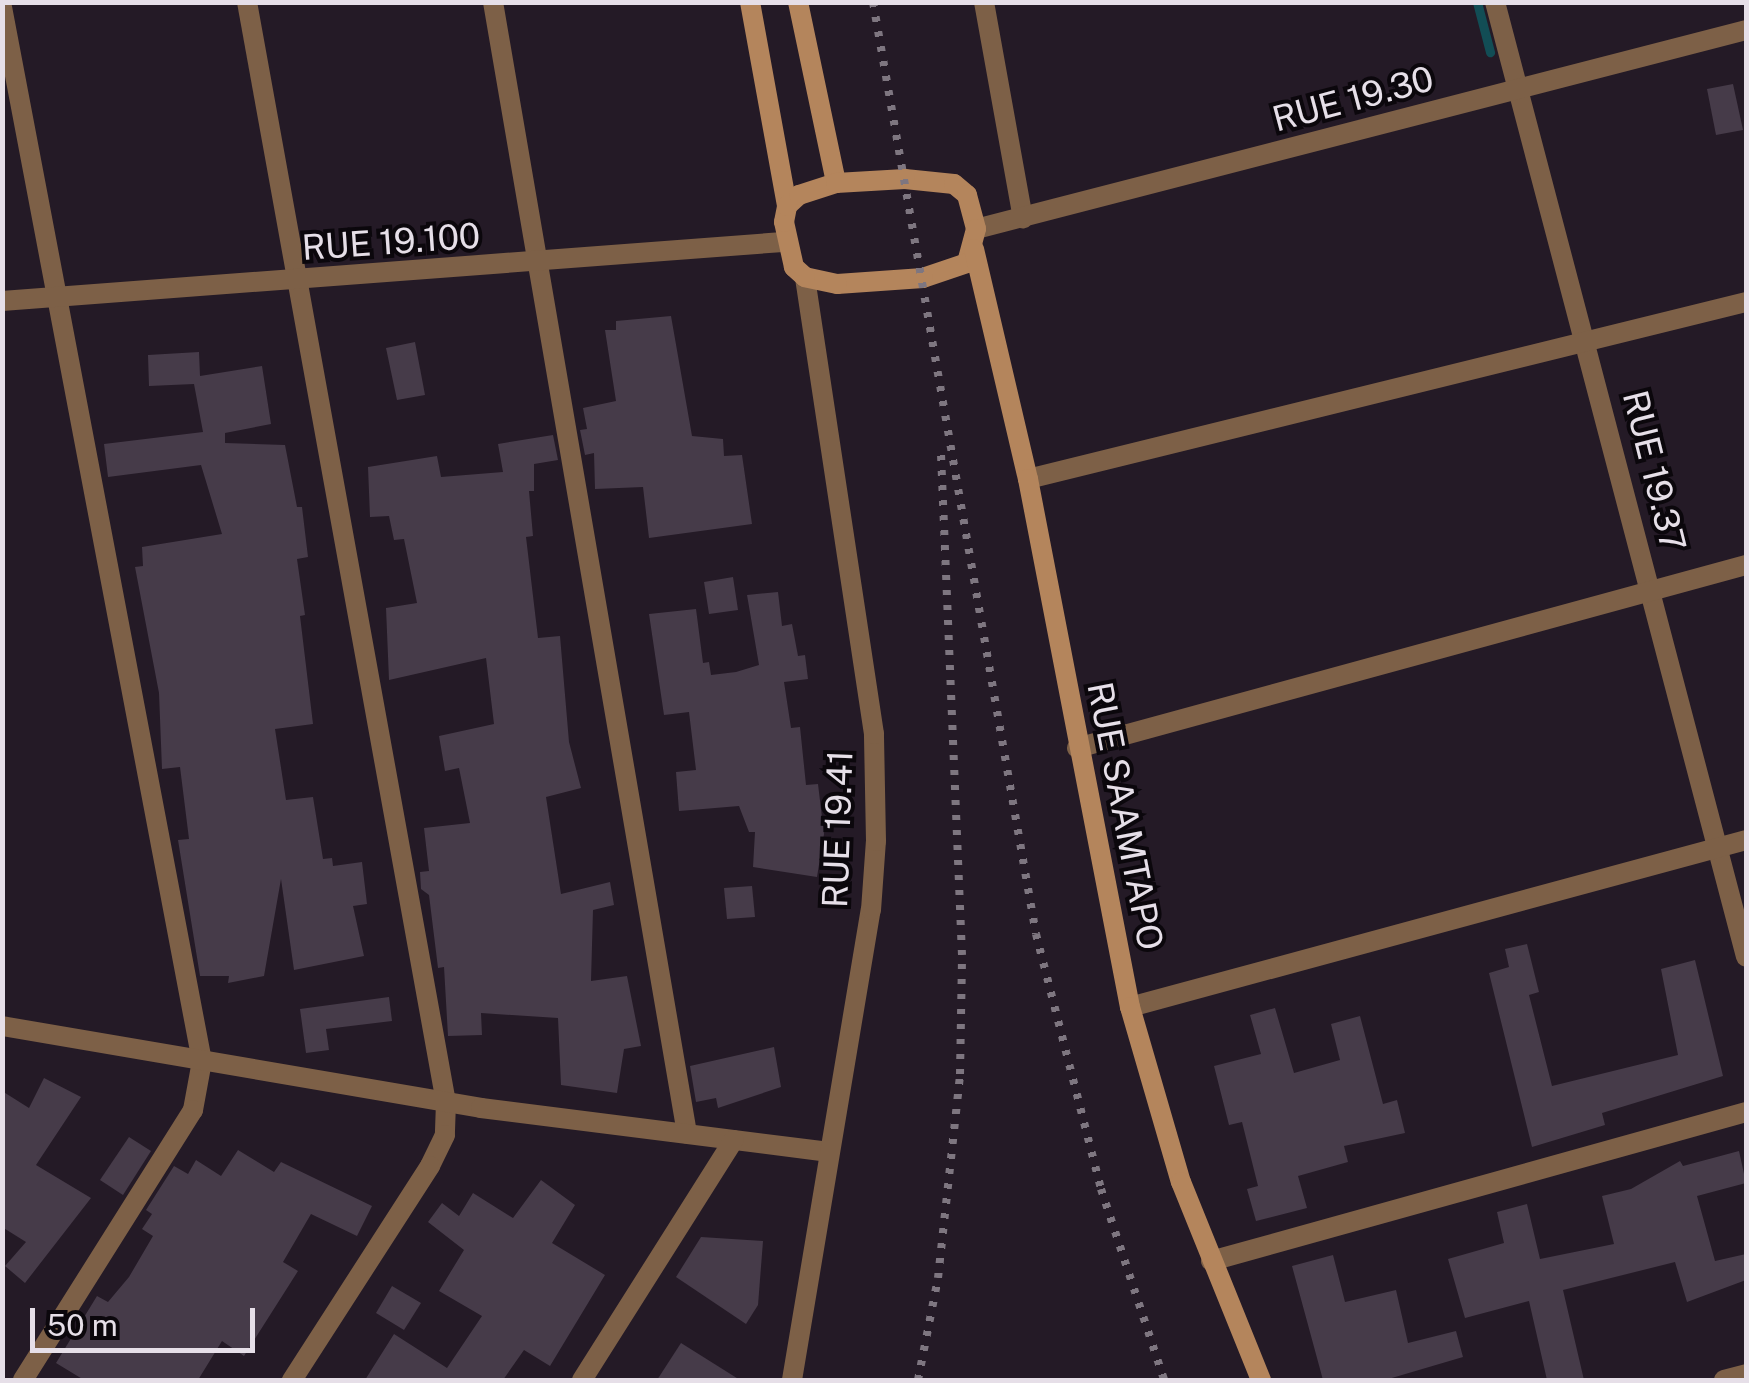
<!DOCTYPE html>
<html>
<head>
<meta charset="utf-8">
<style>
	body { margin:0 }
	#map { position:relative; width:1749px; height:1383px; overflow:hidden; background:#241a26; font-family:"Public Sans",sans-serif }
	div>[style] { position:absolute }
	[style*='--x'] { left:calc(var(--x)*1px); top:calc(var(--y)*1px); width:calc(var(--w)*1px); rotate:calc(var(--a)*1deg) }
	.stream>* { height:9px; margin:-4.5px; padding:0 4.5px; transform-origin:4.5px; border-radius:4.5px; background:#124d55 }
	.building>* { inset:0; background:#463b49 }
	.minor>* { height:20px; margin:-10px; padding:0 10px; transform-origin:10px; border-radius:10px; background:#7d6047 }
	.tertiary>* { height:20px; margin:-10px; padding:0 10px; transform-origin:10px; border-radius:10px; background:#7d6047 }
	.secondary>* { height:20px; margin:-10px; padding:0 10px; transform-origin:10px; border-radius:10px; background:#b4855c }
	.rail>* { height:8px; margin-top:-4px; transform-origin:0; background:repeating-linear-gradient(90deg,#7e7680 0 5px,transparent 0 15px) }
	span { translate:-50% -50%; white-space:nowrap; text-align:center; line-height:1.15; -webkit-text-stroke:8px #0b070c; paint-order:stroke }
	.street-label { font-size:35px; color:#e6dfe8 }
	.frame { position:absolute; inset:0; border:5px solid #e6dfe8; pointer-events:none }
	.scale { position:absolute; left:30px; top:1308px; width:225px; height:45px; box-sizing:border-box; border:5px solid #e6dfe8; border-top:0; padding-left:12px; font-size:30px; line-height:35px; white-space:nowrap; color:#e6dfe8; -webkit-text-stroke:8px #0b070c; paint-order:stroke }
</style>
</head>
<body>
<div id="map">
	<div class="stream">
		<i style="--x:1477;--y:2;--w:52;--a:75.4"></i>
	</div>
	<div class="building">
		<i style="clip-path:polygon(1733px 84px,1743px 130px,1716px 135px,1707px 89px)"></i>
		<i style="clip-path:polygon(671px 316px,692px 436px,723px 439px,724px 456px,742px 455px,752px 524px,649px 538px,643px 487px,595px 489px,594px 453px,585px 455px,580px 430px,587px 429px,583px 408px,616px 401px,605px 330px,616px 330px,616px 321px)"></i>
		<i style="clip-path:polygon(415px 342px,425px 395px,397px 400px,386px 348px)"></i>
		<i style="clip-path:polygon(199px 352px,200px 376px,262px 366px,271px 424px,225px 433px,225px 443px,285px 445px,297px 507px,302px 507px,308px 557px,297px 559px,305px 615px,300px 616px,313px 724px,275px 729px,286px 800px,313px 797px,323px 859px,332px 858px,333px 866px,362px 862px,367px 904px,353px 906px,364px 956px,294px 970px,281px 879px,264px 976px,228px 983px,229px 976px,200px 976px,178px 840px,189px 839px,180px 767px,162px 769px,159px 693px,135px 567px,143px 566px,142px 547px,222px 534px,201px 465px,108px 477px,104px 444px,203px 432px,194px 384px,149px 386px,148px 355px)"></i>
		<i style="clip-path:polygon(553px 435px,558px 460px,534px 464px,534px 491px,529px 491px,533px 536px,526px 537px,538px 638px,560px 636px,569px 742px,581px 788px,546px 797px,561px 894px,610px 882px,614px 905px,593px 910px,591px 981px,627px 976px,641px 1046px,624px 1049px,617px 1093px,561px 1085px,558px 1018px,481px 1013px,482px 1035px,448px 1036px,444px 967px,438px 968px,429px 895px,421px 889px,420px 872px,429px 871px,424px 828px,470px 823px,459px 768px,445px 771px,439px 736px,494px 724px,486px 658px,389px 680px,386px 608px,417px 603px,404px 539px,394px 540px,389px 516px,370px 517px,368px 467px,437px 456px,441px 477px,503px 472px,498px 444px)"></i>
		<i style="clip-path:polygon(733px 577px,738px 610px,709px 614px,704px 582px)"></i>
		<i style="clip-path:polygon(778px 592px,782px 626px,792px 624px,798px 656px,805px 655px,808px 679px,784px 682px,791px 728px,800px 727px,806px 785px,818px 784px,824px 834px,817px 877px,753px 867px,755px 832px,749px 832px,739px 806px,679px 811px,676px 772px,696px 770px,689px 712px,664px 715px,649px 614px,696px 609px,703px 663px,709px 662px,711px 675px,736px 672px,759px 665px,747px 595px)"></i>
		<i style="clip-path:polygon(752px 886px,755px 917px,727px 919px,724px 888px)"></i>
		<i style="clip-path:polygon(1527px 944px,1539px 992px,1529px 995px,1552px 1086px,1678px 1055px,1661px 969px,1695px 960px,1723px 1076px,1602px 1113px,1605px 1125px,1532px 1147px,1489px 973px,1509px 967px,1505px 949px)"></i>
		<i style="clip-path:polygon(389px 997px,392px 1021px,326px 1029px,329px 1050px,306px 1053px,300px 1009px)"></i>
		<i style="clip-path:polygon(1275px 1008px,1294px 1073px,1340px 1060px,1331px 1024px,1360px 1016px,1383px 1104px,1397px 1100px,1405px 1133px,1344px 1146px,1348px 1162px,1298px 1176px,1307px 1208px,1256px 1221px,1247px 1189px,1258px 1186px,1242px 1122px,1229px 1125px,1214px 1066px,1261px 1054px,1250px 1015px)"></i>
		<i style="clip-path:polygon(774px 1047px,781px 1087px,718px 1108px,716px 1098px,696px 1102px,690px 1066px)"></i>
		<i style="clip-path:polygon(44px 1078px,81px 1097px,36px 1165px,91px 1198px,25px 1283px,5px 1266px,26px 1242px,2px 1227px,2px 1091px,29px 1108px)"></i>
		<i style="clip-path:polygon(129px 1137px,151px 1151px,123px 1195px,100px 1180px)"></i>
		<i style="clip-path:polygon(238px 1150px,274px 1172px,281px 1162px,372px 1206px,357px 1236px,311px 1214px,283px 1262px,298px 1271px,244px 1356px,222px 1341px,198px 1380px,84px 1380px,56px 1363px,97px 1296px,108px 1302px,129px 1277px,153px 1236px,142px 1229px,152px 1214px,146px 1210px,174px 1166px,188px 1174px,196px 1160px,221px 1176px)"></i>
		<i style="clip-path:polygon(1739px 1151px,1746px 1183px,1697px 1196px,1715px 1261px,1746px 1254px,1746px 1280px,1687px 1302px,1675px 1262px,1563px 1290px,1584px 1380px,1547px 1380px,1529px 1301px,1465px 1318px,1448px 1259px,1504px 1243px,1497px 1212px,1527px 1204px,1540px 1259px,1614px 1244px,1602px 1196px,1631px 1189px,1680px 1161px,1683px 1166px)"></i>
		<i style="clip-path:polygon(541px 1180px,575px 1205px,552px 1243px,605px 1275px,550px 1366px,524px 1350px,503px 1380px,365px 1380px,394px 1334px,447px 1368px,482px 1316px,439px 1291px,464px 1250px,428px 1222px,442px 1203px,459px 1216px,473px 1193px,513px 1218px)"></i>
		<i style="clip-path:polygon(701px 1237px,763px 1241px,758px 1305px,746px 1324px,676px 1277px)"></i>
		<i style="clip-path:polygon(1333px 1255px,1345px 1302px,1396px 1290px,1408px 1343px,1456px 1331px,1463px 1357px,1385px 1380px,1323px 1380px,1292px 1266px)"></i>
		<i style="clip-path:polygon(392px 1286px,421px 1303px,404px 1330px,376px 1313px)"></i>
		<i style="clip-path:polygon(681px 1343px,740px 1380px,657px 1380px)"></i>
	</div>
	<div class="minor">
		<i style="--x:247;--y:2;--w:1118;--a:79.75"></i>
		<i style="--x:446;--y:1102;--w:33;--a:92"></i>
		<i style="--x:445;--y:1135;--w:34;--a:116"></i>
		<i style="--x:430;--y:1166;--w:255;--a:122.8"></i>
		<i style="--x:493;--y:2;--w:1148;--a:80.27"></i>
		<i style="--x:984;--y:2;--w:220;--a:79.8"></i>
		<i style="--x:1495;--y:2;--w:987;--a:75.27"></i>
		<i style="--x:2;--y:7;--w:1073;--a:79.26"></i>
		<i style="--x:202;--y:1061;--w:50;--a:100.4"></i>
		<i style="--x:193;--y:1110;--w:319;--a:122.2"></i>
		<i style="--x:1028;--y:479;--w:739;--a:-13.85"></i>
		<i style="--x:1077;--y:748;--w:694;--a:-15.3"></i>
		<i style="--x:1130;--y:1007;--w:638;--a:-15.17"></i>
		<i style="--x:2;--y:1026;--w:486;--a:9.7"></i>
		<i style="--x:481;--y:1108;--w:349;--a:7.2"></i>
		<i style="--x:1211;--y:1261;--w:555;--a:-15.56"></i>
		<i style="--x:582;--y:1380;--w:284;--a:-57.7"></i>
		<i style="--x:792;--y:1380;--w:477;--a:-80.5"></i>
		<i style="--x:871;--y:910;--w:69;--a:-85.9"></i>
		<i style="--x:876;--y:841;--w:107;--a:-91.1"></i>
		<i style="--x:874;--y:734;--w:462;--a:-98.6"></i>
		<i style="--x:1724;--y:1380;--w:23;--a:-15"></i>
	</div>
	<div class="tertiary">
		<i style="--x:976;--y:229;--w:795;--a:-14.49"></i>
		<i style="--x:2;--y:301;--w:783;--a:-4.32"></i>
	</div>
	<div class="secondary">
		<i style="--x:750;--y:2;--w:207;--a:79.7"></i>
		<i style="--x:798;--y:2;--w:185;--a:78.1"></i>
		<i style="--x:905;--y:179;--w:49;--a:5.8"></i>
		<i style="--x:954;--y:184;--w:17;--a:40"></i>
		<i style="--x:967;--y:195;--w:35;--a:75"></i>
		<i style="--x:976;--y:229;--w:35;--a:105"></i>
		<i style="--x:967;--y:263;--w:46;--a:161.2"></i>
		<i style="--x:923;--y:278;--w:86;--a:176"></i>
		<i style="--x:837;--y:284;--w:33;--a:-168"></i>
		<i style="--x:805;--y:277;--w:15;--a:-138"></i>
		<i style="--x:794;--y:267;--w:46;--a:-102.5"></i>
		<i style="--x:784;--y:222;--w:16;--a:-79"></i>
		<i style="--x:787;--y:206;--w:16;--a:-43"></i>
		<i style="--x:799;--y:195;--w:39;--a:-18"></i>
		<i style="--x:836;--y:183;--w:69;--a:-3.3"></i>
		<i style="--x:974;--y:249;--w:236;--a:76.8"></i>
		<i style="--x:1028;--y:479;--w:538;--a:79.07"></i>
		<i style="--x:1130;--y:1007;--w:182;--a:73.8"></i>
		<i style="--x:1181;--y:1182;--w:214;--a:68"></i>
	</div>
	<div class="rail">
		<i style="--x:873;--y:2;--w:946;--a:80.08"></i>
		<i style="--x:1036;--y:934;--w:263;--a:75.7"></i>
		<i style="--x:1101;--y:1189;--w:201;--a:71.7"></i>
		<i style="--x:918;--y:1380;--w:104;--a:-78.9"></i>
		<i style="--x:938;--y:1278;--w:205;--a:-83.8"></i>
		<i style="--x:960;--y:1074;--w:119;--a:-89"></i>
		<i style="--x:962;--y:955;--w:501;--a:-92.4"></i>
	</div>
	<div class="street-label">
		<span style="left:1353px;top:99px;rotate:-15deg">RUE 19.30</span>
		<span style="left:391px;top:242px;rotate:-4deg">RUE 19.100</span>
		<span style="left:1654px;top:471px;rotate:76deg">RUE 19.37</span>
		<span style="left:1125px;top:816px;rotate:79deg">RUE SAAMTAPO</span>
		<span style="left:838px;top:829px;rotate:-88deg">RUE 19.41</span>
	</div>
	<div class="frame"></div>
	<div class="scale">50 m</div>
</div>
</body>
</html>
